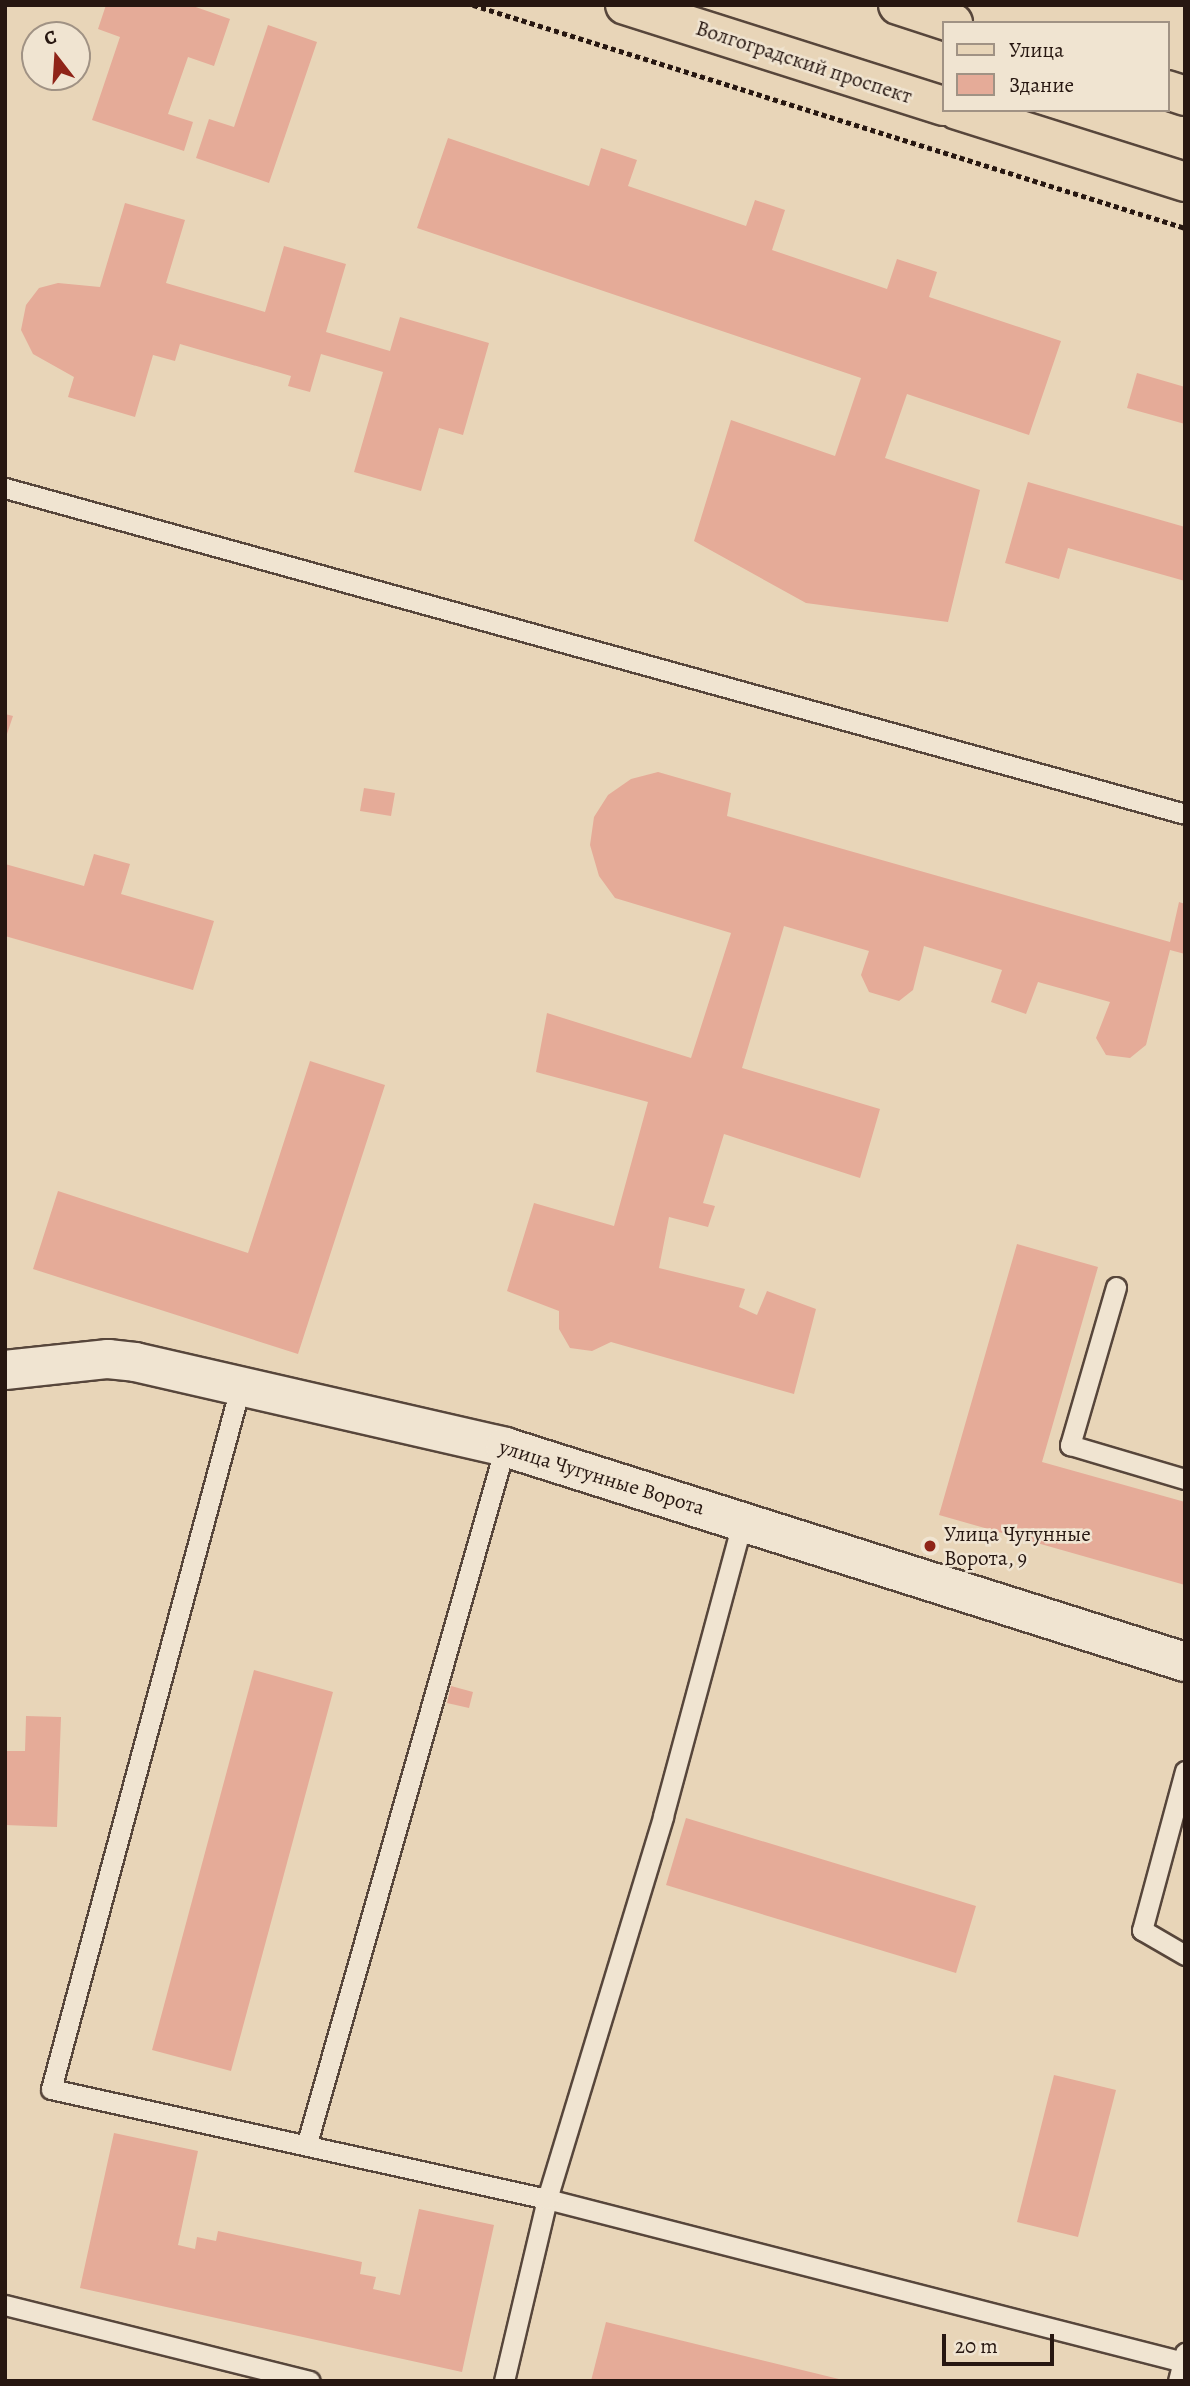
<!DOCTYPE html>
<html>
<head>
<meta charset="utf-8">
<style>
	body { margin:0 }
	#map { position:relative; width:1190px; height:2386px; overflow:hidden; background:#e8d5b8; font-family:Alegreya,serif }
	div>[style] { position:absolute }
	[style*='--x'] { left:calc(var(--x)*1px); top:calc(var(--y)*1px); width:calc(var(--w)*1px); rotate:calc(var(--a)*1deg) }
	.building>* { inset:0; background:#e5ab98 }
	.path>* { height:4.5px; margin-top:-2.25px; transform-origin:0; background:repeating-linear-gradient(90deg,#271711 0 5px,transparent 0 8.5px) }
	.roads { filter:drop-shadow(2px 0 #57463b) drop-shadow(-2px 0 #57463b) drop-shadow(0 2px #57463b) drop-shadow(0 -2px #57463b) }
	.service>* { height:19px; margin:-9.5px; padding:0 9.5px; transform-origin:9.5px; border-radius:9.5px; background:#f0e4d1 }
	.tertiary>* { height:38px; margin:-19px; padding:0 19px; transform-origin:19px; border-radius:19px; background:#f0e4d1 }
	.primary>* { height:38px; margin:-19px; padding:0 19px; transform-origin:19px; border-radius:19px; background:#e8d5b8 }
	.dots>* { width:19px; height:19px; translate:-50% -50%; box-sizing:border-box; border:4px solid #f0e4d1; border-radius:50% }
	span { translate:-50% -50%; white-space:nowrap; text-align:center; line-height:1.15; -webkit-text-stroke:5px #f0e4d1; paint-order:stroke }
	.street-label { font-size:21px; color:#271711 }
	.poi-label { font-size:21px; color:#271711 }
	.left { translate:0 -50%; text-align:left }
	.frame { position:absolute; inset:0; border:7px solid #271711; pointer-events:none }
	.legend { position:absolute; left:942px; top:21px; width:228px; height:91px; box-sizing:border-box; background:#f0e4d1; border:2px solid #a09284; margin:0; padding:9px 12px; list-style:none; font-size:21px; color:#271711 }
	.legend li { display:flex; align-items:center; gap:14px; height:35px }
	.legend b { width:35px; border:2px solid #a09284 }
	.north { position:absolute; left:21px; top:21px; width:70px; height:70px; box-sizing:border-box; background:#f0e4d1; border:2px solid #a09284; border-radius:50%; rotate:343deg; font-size:19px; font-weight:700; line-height:28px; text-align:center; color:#271711 }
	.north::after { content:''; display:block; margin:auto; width:24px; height:32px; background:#8f2418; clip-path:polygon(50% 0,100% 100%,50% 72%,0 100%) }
	.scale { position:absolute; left:942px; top:2334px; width:112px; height:32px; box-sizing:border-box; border:4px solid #271711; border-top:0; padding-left:9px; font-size:21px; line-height:24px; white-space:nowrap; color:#271711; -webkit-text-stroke:5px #f0e4d1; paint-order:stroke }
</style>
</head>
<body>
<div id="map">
	<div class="building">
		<i style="clip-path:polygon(106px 5px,190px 5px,230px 19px,214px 66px,188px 57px,168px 114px,193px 122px,184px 151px,92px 120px,120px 37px,98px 29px)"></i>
		<i style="clip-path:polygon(268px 25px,317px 42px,269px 183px,196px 158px,209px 119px,234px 127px)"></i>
		<i style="clip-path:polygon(448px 138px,589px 186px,601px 148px,637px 160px,628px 186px,746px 226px,755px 200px,785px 210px,772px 250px,887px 289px,897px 259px,937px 272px,929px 297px,1061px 341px,1029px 435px,907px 394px,885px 458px,980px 490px,948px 622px,806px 603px,694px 541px,731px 420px,835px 456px,861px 378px,417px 228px)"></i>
		<i style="clip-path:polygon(125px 203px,185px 220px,166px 283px,265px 312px,284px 246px,346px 264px,326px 332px,390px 351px,400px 317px,489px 343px,463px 435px,439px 428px,421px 491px,354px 472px,383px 372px,321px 354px,310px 392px,288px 386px,291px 376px,180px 344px,175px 361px,153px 355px,135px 417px,68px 397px,74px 377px,33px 354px,21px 330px,26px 305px,39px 288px,58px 283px,100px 287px)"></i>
		<i style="clip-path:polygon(1137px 373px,1185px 387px,1185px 424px,1127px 408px)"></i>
		<i style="clip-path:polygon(1028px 482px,1185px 527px,1185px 581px,1068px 548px,1059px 579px,1005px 563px)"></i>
		<i style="clip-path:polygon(5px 714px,13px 716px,6px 737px,5px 737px)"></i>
		<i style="clip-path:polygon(658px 772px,731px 793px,727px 816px,1170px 942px,1179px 902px,1185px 904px,1185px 954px,1170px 950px,1146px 1045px,1130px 1058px,1106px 1055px,1096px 1038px,1110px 1002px,1038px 982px,1026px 1014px,991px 1002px,1002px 970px,924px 946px,913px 990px,899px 1001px,869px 992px,861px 975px,869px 951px,784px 926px,742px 1068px,880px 1109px,860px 1178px,724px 1134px,703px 1203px,715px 1206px,708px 1227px,669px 1217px,659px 1268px,745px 1289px,739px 1307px,757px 1315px,767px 1291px,816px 1309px,794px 1394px,611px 1342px,592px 1351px,570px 1348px,559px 1329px,559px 1311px,507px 1291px,534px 1203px,614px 1226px,648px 1102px,536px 1072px,547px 1013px,691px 1058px,731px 933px,615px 898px,599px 876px,590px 845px,594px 817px,608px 795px,631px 779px)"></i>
		<i style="clip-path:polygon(364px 788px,395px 793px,391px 816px,360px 811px)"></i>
		<i style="clip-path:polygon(94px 854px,130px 864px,121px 894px,214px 921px,193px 990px,5px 936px,5px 864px,84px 886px)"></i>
		<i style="clip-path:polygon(310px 1061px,385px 1085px,298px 1354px,33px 1269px,58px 1191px,248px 1253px)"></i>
		<i style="clip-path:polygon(1017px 1244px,1098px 1267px,1042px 1462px,1185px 1502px,1185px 1585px,939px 1515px)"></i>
		<i style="clip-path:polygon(254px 1670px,333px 1692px,231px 2071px,152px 2050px)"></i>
		<i style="clip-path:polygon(451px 1686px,473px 1692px,469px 1708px,447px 1703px)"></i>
		<i style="clip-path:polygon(26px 1716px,61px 1717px,57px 1827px,5px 1825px,5px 1751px,25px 1751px)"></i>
		<i style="clip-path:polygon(686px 1818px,976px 1906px,956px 1973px,666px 1885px)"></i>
		<i style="clip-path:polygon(1054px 2075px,1116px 2090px,1078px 2237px,1017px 2222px)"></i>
		<i style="clip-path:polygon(114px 2133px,198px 2151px,178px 2245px,195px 2249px,197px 2237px,216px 2241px,218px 2231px,362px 2262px,360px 2274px,376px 2277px,373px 2289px,400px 2295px,419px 2209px,494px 2225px,462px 2372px,80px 2288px)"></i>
		<i style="clip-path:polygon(606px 2322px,843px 2380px,843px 2381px,591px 2381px)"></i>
	</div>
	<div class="path">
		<i style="--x:473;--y:5;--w:746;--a:17.39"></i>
	</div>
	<div class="roads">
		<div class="service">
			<i style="--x:5;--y:488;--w:1224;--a:15.44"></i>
			<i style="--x:1116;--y:1287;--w:165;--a:106.2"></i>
			<i style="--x:1070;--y:1445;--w:120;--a:16.5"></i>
			<i style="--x:241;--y:1384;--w:730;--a:105.08"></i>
			<i style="--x:51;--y:2089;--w:508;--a:12.5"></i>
			<i style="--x:547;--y:2199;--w:657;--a:14.37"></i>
			<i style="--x:1185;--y:1771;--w:165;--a:105.1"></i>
			<i style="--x:1142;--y:1930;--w:50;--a:30.2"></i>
			<i style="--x:307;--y:2143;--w:724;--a:-74.12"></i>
			<i style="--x:5;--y:2305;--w:314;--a:14"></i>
			<i style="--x:504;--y:2381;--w:187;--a:-76.7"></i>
			<i style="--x:547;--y:2199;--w:400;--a:-73.1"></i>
			<i style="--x:663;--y:1816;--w:307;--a:-74.9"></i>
			<i style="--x:1178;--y:2381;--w:29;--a:-76"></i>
		</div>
		<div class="tertiary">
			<i style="--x:5;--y:1370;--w:104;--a:-6.1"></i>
			<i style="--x:108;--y:1359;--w:27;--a:6"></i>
			<i style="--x:135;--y:1362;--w:380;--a:12.9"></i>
			<i style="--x:505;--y:1447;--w:713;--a:17.55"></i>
		</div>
		<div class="primary">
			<i style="--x:625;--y:5;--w:334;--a:17.6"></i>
			<i style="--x:898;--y:5;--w:58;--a:18.1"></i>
			<i style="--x:1167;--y:90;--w:19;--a:18"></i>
			<i style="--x:957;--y:110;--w:239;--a:17.5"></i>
		</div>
	</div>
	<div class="dots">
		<i style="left:930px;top:1546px;background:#8f2418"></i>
	</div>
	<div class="street-label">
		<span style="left:804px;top:62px;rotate:18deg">Волгоградский проспект</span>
		<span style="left:602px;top:1477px;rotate:17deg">улица Чугунные Ворота</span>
	</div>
	<div class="poi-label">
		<span class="left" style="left:944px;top:1546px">Улица Чугунные<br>Ворота, 9</span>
	</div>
	<div class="frame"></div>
	<ul class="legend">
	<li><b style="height:9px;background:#e8d5b8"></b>Улица</li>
	<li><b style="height:19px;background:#e5ab98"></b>Здание</li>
	</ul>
	<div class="north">С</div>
	<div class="scale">20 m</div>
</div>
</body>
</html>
